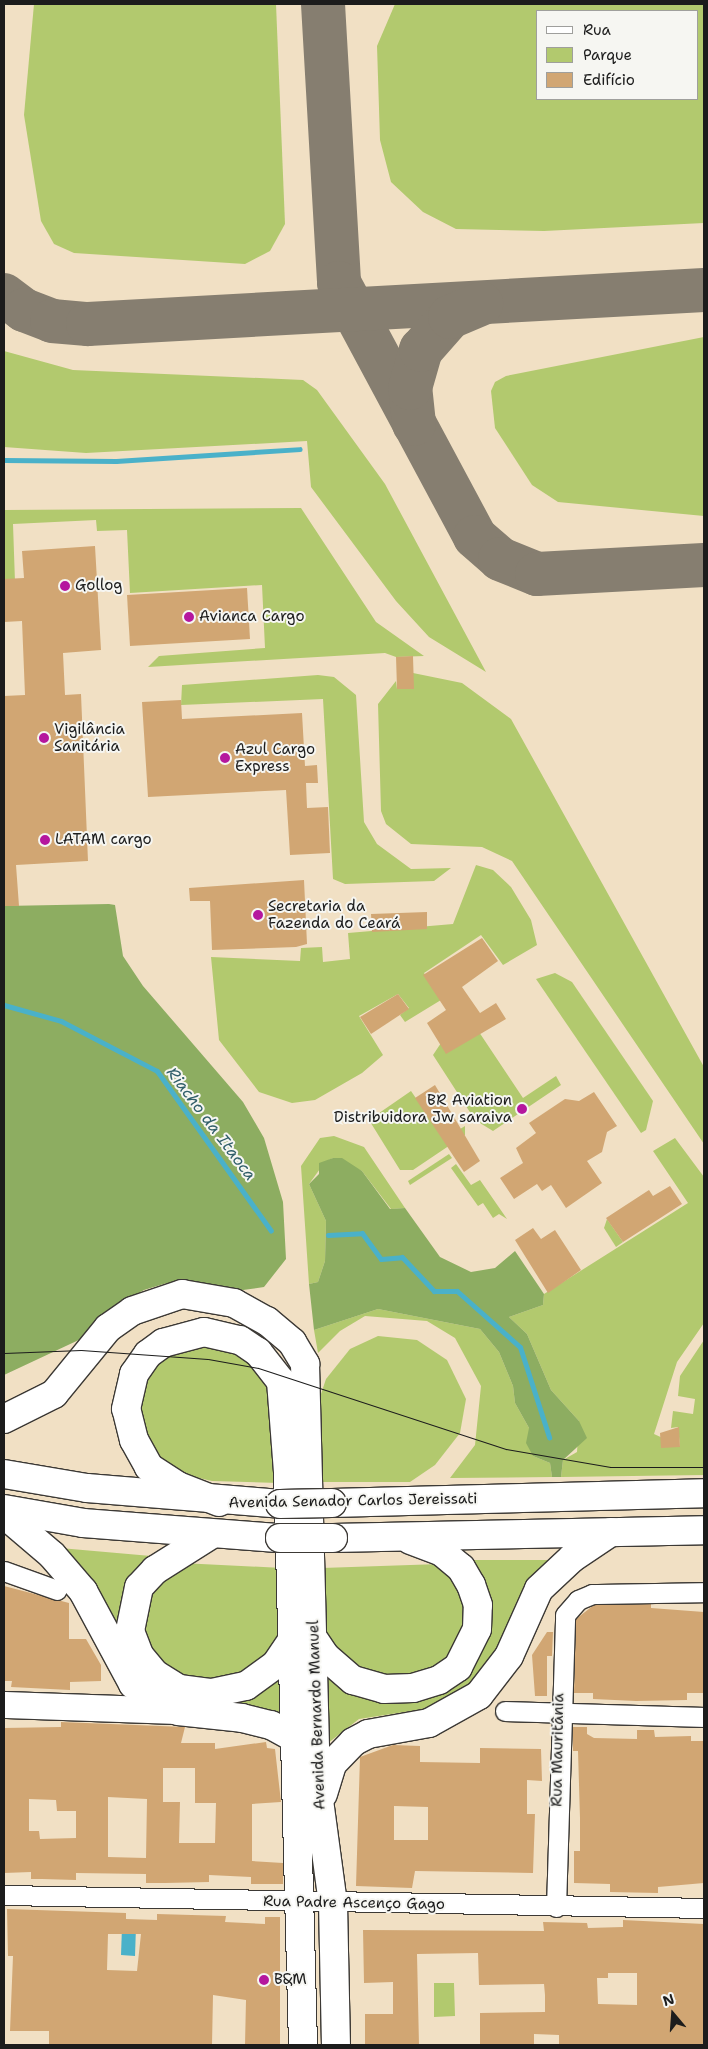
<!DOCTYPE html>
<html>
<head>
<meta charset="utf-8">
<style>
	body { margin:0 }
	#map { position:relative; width:708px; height:2049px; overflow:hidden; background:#f1e0c4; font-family:"Shantell Sans",sans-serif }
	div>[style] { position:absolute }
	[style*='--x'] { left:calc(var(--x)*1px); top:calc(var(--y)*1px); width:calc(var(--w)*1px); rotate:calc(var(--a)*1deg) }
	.green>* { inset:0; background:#b2c96e }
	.forest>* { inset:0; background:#8dad61 }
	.water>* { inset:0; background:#4ab1c9 }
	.stream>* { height:5px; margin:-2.5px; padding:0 2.5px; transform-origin:2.5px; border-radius:2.5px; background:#4ab1c9 }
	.taxiway>* { height:44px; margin:-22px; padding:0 22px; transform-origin:22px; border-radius:22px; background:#867e70 }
	.building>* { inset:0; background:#d1a673 }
	.roads { filter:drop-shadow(1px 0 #3c3935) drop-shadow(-1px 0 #3c3935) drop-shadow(0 1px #3c3935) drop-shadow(0 -1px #3c3935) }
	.street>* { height:19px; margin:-9.5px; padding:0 9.5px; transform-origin:9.5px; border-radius:9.5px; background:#fff }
	.secondary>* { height:26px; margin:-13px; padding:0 13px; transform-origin:13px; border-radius:13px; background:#fff }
	.primary>* { height:28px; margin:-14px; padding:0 14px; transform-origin:14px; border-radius:14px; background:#fff }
	.tram>* { height:1px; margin:-0.5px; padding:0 0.5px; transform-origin:0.5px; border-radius:0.5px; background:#1c1c1c }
	.bridges { filter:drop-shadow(1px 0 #3c3935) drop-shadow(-1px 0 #3c3935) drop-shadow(0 1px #3c3935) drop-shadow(0 -1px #3c3935) }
	.primary-bridge>* { height:28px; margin:-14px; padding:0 14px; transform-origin:14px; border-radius:14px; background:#fff }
	.dots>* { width:14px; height:14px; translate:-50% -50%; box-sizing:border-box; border:2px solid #f6f6f2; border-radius:50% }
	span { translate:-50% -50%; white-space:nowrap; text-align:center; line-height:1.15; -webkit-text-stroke:4px #f6f6f2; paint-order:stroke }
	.poi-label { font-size:15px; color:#1c1c1c }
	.left { translate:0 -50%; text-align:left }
	.right { translate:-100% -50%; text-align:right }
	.street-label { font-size:15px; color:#1c1c1c }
	.water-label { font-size:16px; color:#315f6a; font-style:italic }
	.frame { position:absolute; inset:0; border:5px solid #1c1c1c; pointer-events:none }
	.legend { position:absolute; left:536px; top:10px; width:162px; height:90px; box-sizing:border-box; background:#f6f6f2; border:1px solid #9f9f9c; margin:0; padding:6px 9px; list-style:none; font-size:15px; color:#1c1c1c }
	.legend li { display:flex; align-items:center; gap:10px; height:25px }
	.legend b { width:25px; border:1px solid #9f9f9c }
	.north { position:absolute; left:648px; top:1989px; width:50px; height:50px; -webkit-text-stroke:4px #f6f6f2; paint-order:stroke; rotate:342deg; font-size:14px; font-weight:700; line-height:20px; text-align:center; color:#1c1c1c }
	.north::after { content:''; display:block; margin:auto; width:18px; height:22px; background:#1c1c1c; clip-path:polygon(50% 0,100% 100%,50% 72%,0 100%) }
</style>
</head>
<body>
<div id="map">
	<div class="green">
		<i style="clip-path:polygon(34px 4px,276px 4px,285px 224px,270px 251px,245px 264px,74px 253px,54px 244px,41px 221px,24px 115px)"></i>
		<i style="clip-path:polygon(evenodd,395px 4px,704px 4px,704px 223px,544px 231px,456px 229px,423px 212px,391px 182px,380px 140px,377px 46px,395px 4px,537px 11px,697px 11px,697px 99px,537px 99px,537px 11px)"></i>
		<i style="clip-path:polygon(704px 337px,704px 516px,558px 502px,532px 485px,495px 428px,491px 391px,495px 382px,506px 376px)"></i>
		<i style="clip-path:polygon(4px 351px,73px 370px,303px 380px,317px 390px,385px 484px,486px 672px,429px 637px,396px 601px,311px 487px,307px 441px,86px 453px,4px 447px)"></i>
		<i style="clip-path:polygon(301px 508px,376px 622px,424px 656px,396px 657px,385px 653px,148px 667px,159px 656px,265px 648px,262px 585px,130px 593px,127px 530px,97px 531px,96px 520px,13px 524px,15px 582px,4px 582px,4px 510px)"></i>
		<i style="clip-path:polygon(413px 673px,462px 683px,511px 719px,704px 1067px,704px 1144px,512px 861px,482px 847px,411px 844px,386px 824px,381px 811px,378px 704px,396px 681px,397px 689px,413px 689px)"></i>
		<i style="clip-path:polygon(318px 675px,334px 677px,356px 695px,364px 822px,377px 844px,411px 869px,451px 868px,434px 881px,345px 884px,333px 879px,323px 699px,181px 705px,182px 685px)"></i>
		<i style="clip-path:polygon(476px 865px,493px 870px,511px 887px,531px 920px,537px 945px,503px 965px,481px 935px,424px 973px,441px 1000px,405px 1022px,400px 1015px,409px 1008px,398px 994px,359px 1016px,383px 1055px,362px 1073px,315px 1100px,292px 1103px,259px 1092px,219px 1040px,211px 957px,300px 961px,301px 948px,322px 947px,323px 962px,350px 959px,348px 933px,453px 924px)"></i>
		<i style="clip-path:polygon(555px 973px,572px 982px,653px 1101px,646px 1130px,641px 1133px,536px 979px)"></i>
		<i style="clip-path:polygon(479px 1032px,523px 1098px,556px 1076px,561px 1085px,493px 1131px,475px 1120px,433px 1055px,443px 1040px)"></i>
		<i style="clip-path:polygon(411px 1091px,444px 1139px,465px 1126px,465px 1135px,413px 1170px,400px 1170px,369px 1120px)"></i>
		<i style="clip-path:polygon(334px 1136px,364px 1147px,405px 1208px,391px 1209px,362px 1171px,333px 1158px,325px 1162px,309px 1184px,326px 1221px,325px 1261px,318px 1282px,309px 1284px,301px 1166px,320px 1138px)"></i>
		<i style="clip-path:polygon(675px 1138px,704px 1177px,704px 1323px,677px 1362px,654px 1434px,680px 1446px,678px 1427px,671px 1428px,673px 1411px,693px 1414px,695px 1399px,678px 1396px,680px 1376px,704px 1340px,704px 1475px,561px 1477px,563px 1460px,577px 1452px,579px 1421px,551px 1390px,527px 1334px,509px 1317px,543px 1305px,544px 1294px,688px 1203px,653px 1151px)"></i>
		<i style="clip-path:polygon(449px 1154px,452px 1158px,410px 1185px,408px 1181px)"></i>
		<i style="clip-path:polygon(456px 1164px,471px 1185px,480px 1180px,507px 1219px,499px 1214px,493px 1218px,483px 1203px,478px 1206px,451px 1168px)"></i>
		<i style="clip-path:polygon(607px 1219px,623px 1242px,616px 1247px,604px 1228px)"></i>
		<i style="clip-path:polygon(378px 1309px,480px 1329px,499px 1352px,513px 1386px,515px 1403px,529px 1428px,533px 1456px,550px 1463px,552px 1477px,450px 1478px,475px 1445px,481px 1386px,455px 1338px,427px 1321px,365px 1316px,340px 1331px,318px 1353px,314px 1330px)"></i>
		<i style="clip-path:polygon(378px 1336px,417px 1340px,447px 1360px,466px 1399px,460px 1433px,435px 1465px,410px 1482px,322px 1482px,320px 1397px,326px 1379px,350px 1349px)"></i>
		<i style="clip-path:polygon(226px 1341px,269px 1374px,279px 1483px,212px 1481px,177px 1473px,158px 1457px,146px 1438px,137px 1395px,165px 1352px)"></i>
		<i style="clip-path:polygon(60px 1548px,151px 1556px,123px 1592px,120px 1635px)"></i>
		<i style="clip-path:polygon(463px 1560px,550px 1560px,517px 1601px,495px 1656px,476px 1682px,437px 1707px,359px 1719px,328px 1743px,326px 1671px,364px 1694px,471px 1662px)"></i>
		<i style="clip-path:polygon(181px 1563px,282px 1568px,282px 1636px,270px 1656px,228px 1681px,177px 1676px,146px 1649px,141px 1601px)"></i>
		<i style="clip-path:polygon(440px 1564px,452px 1573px,469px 1612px,452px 1655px,432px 1669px,400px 1681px,348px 1666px,324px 1632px,322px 1568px)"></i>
		<i style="clip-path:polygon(281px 1672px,281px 1715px,235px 1702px)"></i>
		<i style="clip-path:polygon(434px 1983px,454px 1983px,455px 2016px,434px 2017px)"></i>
	</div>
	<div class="forest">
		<i style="clip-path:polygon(109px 904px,115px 905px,123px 956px,143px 986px,243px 1102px,264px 1138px,283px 1202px,286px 1259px,264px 1287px,243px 1290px,167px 1283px,144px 1290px,106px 1311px,83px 1338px,4px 1375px,4px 906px)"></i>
		<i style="clip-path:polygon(333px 1158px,342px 1158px,362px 1171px,390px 1209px,405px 1208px,440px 1257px,471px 1272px,495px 1268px,515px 1251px,544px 1294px,543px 1305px,509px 1317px,527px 1334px,551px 1390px,579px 1421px,587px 1438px,563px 1460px,561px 1477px,552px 1477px,550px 1463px,533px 1456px,526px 1443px,529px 1428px,515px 1403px,513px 1386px,499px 1352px,480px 1329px,378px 1309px,314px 1330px,309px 1284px,318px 1282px,325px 1261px,326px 1221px,309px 1184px,319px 1174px,319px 1163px)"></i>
	</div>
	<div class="water">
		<i style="clip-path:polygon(122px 1927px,136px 1927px,135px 1956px,121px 1955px)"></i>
	</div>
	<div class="stream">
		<i style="--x:4;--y:460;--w:112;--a:0.5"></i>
		<i style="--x:116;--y:461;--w:184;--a:-3.7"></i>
		<i style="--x:4;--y:1005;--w:59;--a:15.7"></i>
		<i style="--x:61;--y:1021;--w:108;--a:27.5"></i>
		<i style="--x:157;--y:1071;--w:196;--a:54.5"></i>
		<i style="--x:328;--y:1235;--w:34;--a:-3"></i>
		<i style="--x:362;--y:1233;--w:32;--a:54"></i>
		<i style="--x:381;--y:1259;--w:21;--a:-5"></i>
		<i style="--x:402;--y:1257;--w:47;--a:46.7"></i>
		<i style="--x:434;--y:1291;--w:23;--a:0"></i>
		<i style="--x:457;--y:1291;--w:84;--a:41.6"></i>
		<i style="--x:520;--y:1347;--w:95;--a:72.1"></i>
	</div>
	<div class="taxiway">
		<i style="--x:323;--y:4;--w:279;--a:86.7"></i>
		<i style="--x:339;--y:283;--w:288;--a:61.8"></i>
		<i style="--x:475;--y:537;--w:33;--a:41"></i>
		<i style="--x:500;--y:559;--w:40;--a:22"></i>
		<i style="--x:537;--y:574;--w:167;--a:-3.1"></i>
		<i style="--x:4;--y:295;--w:25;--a:37"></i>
		<i style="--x:24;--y:310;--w:30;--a:21"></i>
		<i style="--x:52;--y:321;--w:36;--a:5"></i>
		<i style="--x:88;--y:324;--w:617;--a:-3.16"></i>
		<i style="--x:414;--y:424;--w:36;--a:-96"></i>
		<i style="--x:410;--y:388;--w:40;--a:-74"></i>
		<i style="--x:421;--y:350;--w:44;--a:-48.7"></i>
		<i style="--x:450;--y:317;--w:34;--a:-23"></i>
	</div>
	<div class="building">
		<i style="clip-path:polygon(95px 546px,101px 650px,63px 653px,65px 695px,81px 694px,88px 861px,16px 865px,19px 906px,4px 906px,4px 696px,25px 695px,22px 621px,4px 622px,4px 579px,24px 578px,22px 551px)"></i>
		<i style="clip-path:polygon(247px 588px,250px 639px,130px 646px,127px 595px)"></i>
		<i style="clip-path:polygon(413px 656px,414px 689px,397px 689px,396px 657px)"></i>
		<i style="clip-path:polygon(181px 700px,182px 719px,302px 713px,305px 766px,317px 765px,318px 783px,306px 783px,307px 808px,328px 807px,330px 853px,290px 855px,286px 790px,148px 797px,142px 702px)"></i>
		<i style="clip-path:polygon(304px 880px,307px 944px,296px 947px,212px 950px,210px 901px,190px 901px,189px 888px)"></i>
		<i style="clip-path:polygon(427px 912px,427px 929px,372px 932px,371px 914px)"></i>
		<i style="clip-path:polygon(482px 938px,498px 961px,462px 987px,480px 1013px,496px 1003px,506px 1019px,446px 1054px,427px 1023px,446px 1010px,423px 975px)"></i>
		<i style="clip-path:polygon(398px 994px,409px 1009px,371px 1034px,360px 1017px)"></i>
		<i style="clip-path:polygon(435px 1085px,480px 1161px,464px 1172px,415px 1098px)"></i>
		<i style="clip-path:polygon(594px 1092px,617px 1126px,607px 1132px,602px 1152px,587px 1161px,602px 1183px,566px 1208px,551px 1185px,542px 1191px,537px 1184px,514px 1199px,500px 1178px,523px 1163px,516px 1148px,536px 1133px,529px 1123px,565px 1099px,579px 1101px)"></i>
		<i style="clip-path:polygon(670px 1186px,682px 1204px,623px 1242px,606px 1218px,649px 1190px,653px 1196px)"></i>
		<i style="clip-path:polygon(533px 1228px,541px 1239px,555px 1230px,581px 1270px,548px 1293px,515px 1240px)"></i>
		<i style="clip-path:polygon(679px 1427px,680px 1447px,661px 1448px,660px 1433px)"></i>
		<i style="clip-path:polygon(4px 1586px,69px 1603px,69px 1639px,86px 1639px,101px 1665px,101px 1681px,70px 1682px,70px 1690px,11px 1687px,12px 1681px,4px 1681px)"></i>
		<i style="clip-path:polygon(651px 1604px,651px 1608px,704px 1612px,704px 1693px,687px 1693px,687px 1700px,636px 1701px,593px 1699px,593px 1693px,574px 1693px,576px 1619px,594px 1605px)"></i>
		<i style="clip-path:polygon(547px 1632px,553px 1632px,552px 1656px,547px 1656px,547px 1696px,535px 1696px,532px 1655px)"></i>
		<i style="clip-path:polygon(evenodd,61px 1722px,185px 1727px,181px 1743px,215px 1743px,215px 1749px,266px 1742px,267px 1748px,275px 1749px,281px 1802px,252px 1804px,252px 1861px,283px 1863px,283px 1884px,251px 1884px,251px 1877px,209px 1875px,209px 1882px,165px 1883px,146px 1883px,146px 1874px,76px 1873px,76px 1880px,42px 1879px,31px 1879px,31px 1872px,4px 1873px,4px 1728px,61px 1727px,61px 1722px,163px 1768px,195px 1768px,195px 1803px,216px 1803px,215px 1843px,179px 1843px,180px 1802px,163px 1802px,163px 1768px,61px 1722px,108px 1797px,147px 1799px,146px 1858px,108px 1857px,108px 1797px,61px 1722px,29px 1799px,56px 1800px,57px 1811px,76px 1811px,76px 1838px,40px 1839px,39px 1831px,29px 1831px,29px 1799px)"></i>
		<i style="clip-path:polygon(573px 1727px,587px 1727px,587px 1734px,594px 1738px,637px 1739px,637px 1730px,654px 1730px,655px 1737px,691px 1736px,691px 1741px,704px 1741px,704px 1883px,658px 1887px,658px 1893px,610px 1892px,610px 1884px,574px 1883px,574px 1851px,580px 1851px,580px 1818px,578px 1751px,573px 1751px)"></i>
		<i style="clip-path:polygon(evenodd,393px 1745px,420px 1746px,420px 1762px,480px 1763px,480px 1748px,541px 1749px,542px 1781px,527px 1780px,527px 1814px,535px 1814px,533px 1873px,415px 1871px,412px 1888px,356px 1886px,360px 1757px,393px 1745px,394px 1806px,428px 1807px,428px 1840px,394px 1840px,394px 1806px)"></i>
		<i style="clip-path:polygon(evenodd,7px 1909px,126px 1913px,126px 1919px,157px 1920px,157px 1914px,226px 1916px,225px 1922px,265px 1924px,265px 1917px,280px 1917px,280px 2045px,245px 2045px,246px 2000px,213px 1995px,212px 2045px,49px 2045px,49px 2031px,10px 2031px,13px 1956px,8px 1956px,7px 1909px,108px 1934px,141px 1934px,137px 1971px,107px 1970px,108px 1934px)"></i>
		<i style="clip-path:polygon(evenodd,623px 1920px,704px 1924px,704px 2045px,559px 2045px,559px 2035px,534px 2034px,534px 2045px,480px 2045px,480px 2013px,545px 2012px,545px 1995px,544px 1984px,479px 1985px,478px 1953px,417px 1954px,419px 2045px,365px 2045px,365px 2014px,393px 2014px,393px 1982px,364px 1983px,363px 1930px,544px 1931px,543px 1922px,587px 1923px,588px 1928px,623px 1927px,623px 1920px,608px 1973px,637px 1973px,637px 2005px,598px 2004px,597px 1978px,608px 1978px,608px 1973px)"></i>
	</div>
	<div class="roads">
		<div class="street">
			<i style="--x:4;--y:1571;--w:56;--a:19.7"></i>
			<i style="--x:505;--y:1711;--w:199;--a:1.7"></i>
			<i style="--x:4;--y:1895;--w:700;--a:1.06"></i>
			<i style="--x:556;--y:1907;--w:292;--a:-88.2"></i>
			<i style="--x:565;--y:1615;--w:20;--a:-49"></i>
			<i style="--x:578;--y:1600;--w:15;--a:-23"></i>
			<i style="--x:592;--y:1594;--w:112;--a:-1"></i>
		</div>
		<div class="secondary">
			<i style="--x:4;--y:1705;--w:174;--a:2"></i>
		</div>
		<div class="primary">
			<i style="--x:4;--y:1419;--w:56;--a:-26.6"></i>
			<i style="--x:54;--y:1394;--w:85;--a:-50.7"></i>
			<i style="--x:108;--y:1328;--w:29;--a:-35"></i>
			<i style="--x:132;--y:1311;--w:53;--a:-18.8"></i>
			<i style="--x:182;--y:1294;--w:53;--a:9.8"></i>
			<i style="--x:234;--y:1303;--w:38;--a:29"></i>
			<i style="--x:267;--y:1321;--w:33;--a:40"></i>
			<i style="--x:292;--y:1342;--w:26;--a:59"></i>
			<i style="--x:305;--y:1364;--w:414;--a:88.5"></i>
			<i style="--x:316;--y:1778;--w:126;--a:82.3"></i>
			<i style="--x:333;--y:1903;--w:142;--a:88.8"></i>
			<i style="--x:4;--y:1474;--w:84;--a:9.6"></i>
			<i style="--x:87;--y:1488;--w:194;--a:4.7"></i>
			<i style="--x:219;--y:1502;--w:44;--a:-158.7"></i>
			<i style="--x:178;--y:1486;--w:35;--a:-147"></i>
			<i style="--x:149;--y:1467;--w:31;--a:-119"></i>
			<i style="--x:134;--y:1440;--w:32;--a:-104"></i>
			<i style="--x:126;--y:1409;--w:36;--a:-77"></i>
			<i style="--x:134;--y:1374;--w:24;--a:-55"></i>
			<i style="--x:148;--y:1354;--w:19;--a:-36"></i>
			<i style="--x:163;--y:1343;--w:42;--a:-15"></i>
			<i style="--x:204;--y:1332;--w:37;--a:13"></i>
			<i style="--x:240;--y:1340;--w:22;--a:34"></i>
			<i style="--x:258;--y:1352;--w:37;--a:52"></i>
			<i style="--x:281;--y:1381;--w:92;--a:85.6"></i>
			<i style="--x:288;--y:1473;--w:572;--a:88.5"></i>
			<i style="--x:332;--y:1503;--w:372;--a:-1.5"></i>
			<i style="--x:4;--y:1509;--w:80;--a:10"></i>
			<i style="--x:83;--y:1523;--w:198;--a:4.4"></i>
			<i style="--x:4;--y:1514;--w:63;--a:40.5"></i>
			<i style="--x:52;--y:1555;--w:48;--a:49.3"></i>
			<i style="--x:83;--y:1591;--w:106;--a:61.7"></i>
			<i style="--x:133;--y:1684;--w:52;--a:31"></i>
			<i style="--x:178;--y:1711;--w:64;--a:6.2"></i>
			<i style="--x:242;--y:1718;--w:30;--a:14"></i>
			<i style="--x:271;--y:1725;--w:26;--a:29"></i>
			<i style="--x:209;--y:1536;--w:64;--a:147.8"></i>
			<i style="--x:155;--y:1570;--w:23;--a:133"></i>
			<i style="--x:139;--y:1587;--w:45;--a:101.6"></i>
			<i style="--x:130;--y:1631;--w:26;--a:69"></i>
			<i style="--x:139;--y:1655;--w:25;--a:50"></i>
			<i style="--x:155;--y:1674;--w:28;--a:32"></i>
			<i style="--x:179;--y:1689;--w:33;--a:7"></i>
			<i style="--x:212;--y:1693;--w:35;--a:-12"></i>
			<i style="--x:246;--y:1686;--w:37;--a:-36"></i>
			<i style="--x:276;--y:1664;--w:29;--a:-56"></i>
			<i style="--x:333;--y:1538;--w:371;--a:-1.2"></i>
			<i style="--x:313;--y:1638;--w:22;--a:56"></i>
			<i style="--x:325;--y:1656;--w:37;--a:41"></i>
			<i style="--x:353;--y:1680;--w:32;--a:16"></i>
			<i style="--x:384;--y:1689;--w:29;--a:-2"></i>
			<i style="--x:413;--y:1688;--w:27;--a:-17"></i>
			<i style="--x:439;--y:1680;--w:23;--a:-34"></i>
			<i style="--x:458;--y:1667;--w:42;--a:-63.4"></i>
			<i style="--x:477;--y:1629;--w:24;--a:-88"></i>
			<i style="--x:478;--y:1605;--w:21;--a:-109"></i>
			<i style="--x:471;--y:1585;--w:20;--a:-120"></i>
			<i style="--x:461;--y:1568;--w:25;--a:-140"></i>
			<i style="--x:442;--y:1552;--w:34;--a:-159"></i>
			<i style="--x:323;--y:1794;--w:31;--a:-73"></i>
			<i style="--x:332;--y:1764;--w:30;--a:-46"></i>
			<i style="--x:353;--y:1742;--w:17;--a:-28"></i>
			<i style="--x:368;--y:1734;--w:62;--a:-10.2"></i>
			<i style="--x:429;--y:1723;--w:57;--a:-29.2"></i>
			<i style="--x:479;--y:1695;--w:49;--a:-52.4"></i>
			<i style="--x:509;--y:1656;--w:73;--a:-65.9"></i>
			<i style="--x:539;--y:1589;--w:45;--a:-43.2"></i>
			<i style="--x:572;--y:1558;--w:47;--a:-33.7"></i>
		</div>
	</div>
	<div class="tram">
		<i style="--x:4;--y:1353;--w:77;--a:-2.2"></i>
		<i style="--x:81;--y:1350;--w:127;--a:4.1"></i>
		<i style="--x:208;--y:1359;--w:51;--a:10.2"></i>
		<i style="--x:258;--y:1368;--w:261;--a:18.1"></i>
		<i style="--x:506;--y:1449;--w:106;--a:9.8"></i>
		<i style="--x:610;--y:1467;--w:94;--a:0"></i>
	</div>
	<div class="bridges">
		<div class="primary-bridge">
			<i style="--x:280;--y:1504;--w:52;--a:-1.1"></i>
			<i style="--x:280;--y:1538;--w:53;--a:0"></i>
		</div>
	</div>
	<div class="dots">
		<i style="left:65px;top:586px;background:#b5179e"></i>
		<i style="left:189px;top:617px;background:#b5179e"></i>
		<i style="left:44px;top:738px;background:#b5179e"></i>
		<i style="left:225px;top:758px;background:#b5179e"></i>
		<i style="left:45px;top:840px;background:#b5179e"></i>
		<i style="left:258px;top:915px;background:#b5179e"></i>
		<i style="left:522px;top:1109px;background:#b5179e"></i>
		<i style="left:264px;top:1980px;background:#b5179e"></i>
	</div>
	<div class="poi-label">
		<span class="left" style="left:75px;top:586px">Gollog</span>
		<span class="left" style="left:199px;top:617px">Avianca Cargo</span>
		<span class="left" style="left:54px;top:738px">Vigilância<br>Sanitária</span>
		<span class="left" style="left:235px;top:758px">Azul Cargo<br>Express</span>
		<span class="left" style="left:55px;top:840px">LATAM cargo</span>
		<span class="left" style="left:268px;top:915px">Secretaria da<br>Fazenda do Ceará</span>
		<span class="right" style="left:512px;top:1109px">BR Aviation<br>Distribuidora Jw saraiva</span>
		<span class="left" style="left:274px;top:1980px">B&amp;M</span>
	</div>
	<div class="street-label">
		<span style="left:353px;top:1501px;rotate:-1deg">Avenida Senador Carlos Jereissati</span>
		<span style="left:317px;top:1715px;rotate:-92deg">Avenida Bernardo Manuel</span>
		<span style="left:558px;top:1750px;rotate:-89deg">Rua Mauritânia</span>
		<span style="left:354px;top:1903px;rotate:1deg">Rua Padre Ascenço Gago</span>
	</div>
	<div class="water-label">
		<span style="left:211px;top:1124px;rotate:53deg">Riacho da Itaoca</span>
	</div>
	<div class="frame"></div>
	<ul class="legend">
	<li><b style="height:6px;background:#fff"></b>Rua</li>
	<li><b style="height:14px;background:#b2c96e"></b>Parque</li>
	<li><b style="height:14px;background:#d1a673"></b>Edifício</li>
	</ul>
	<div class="north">N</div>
</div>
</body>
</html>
